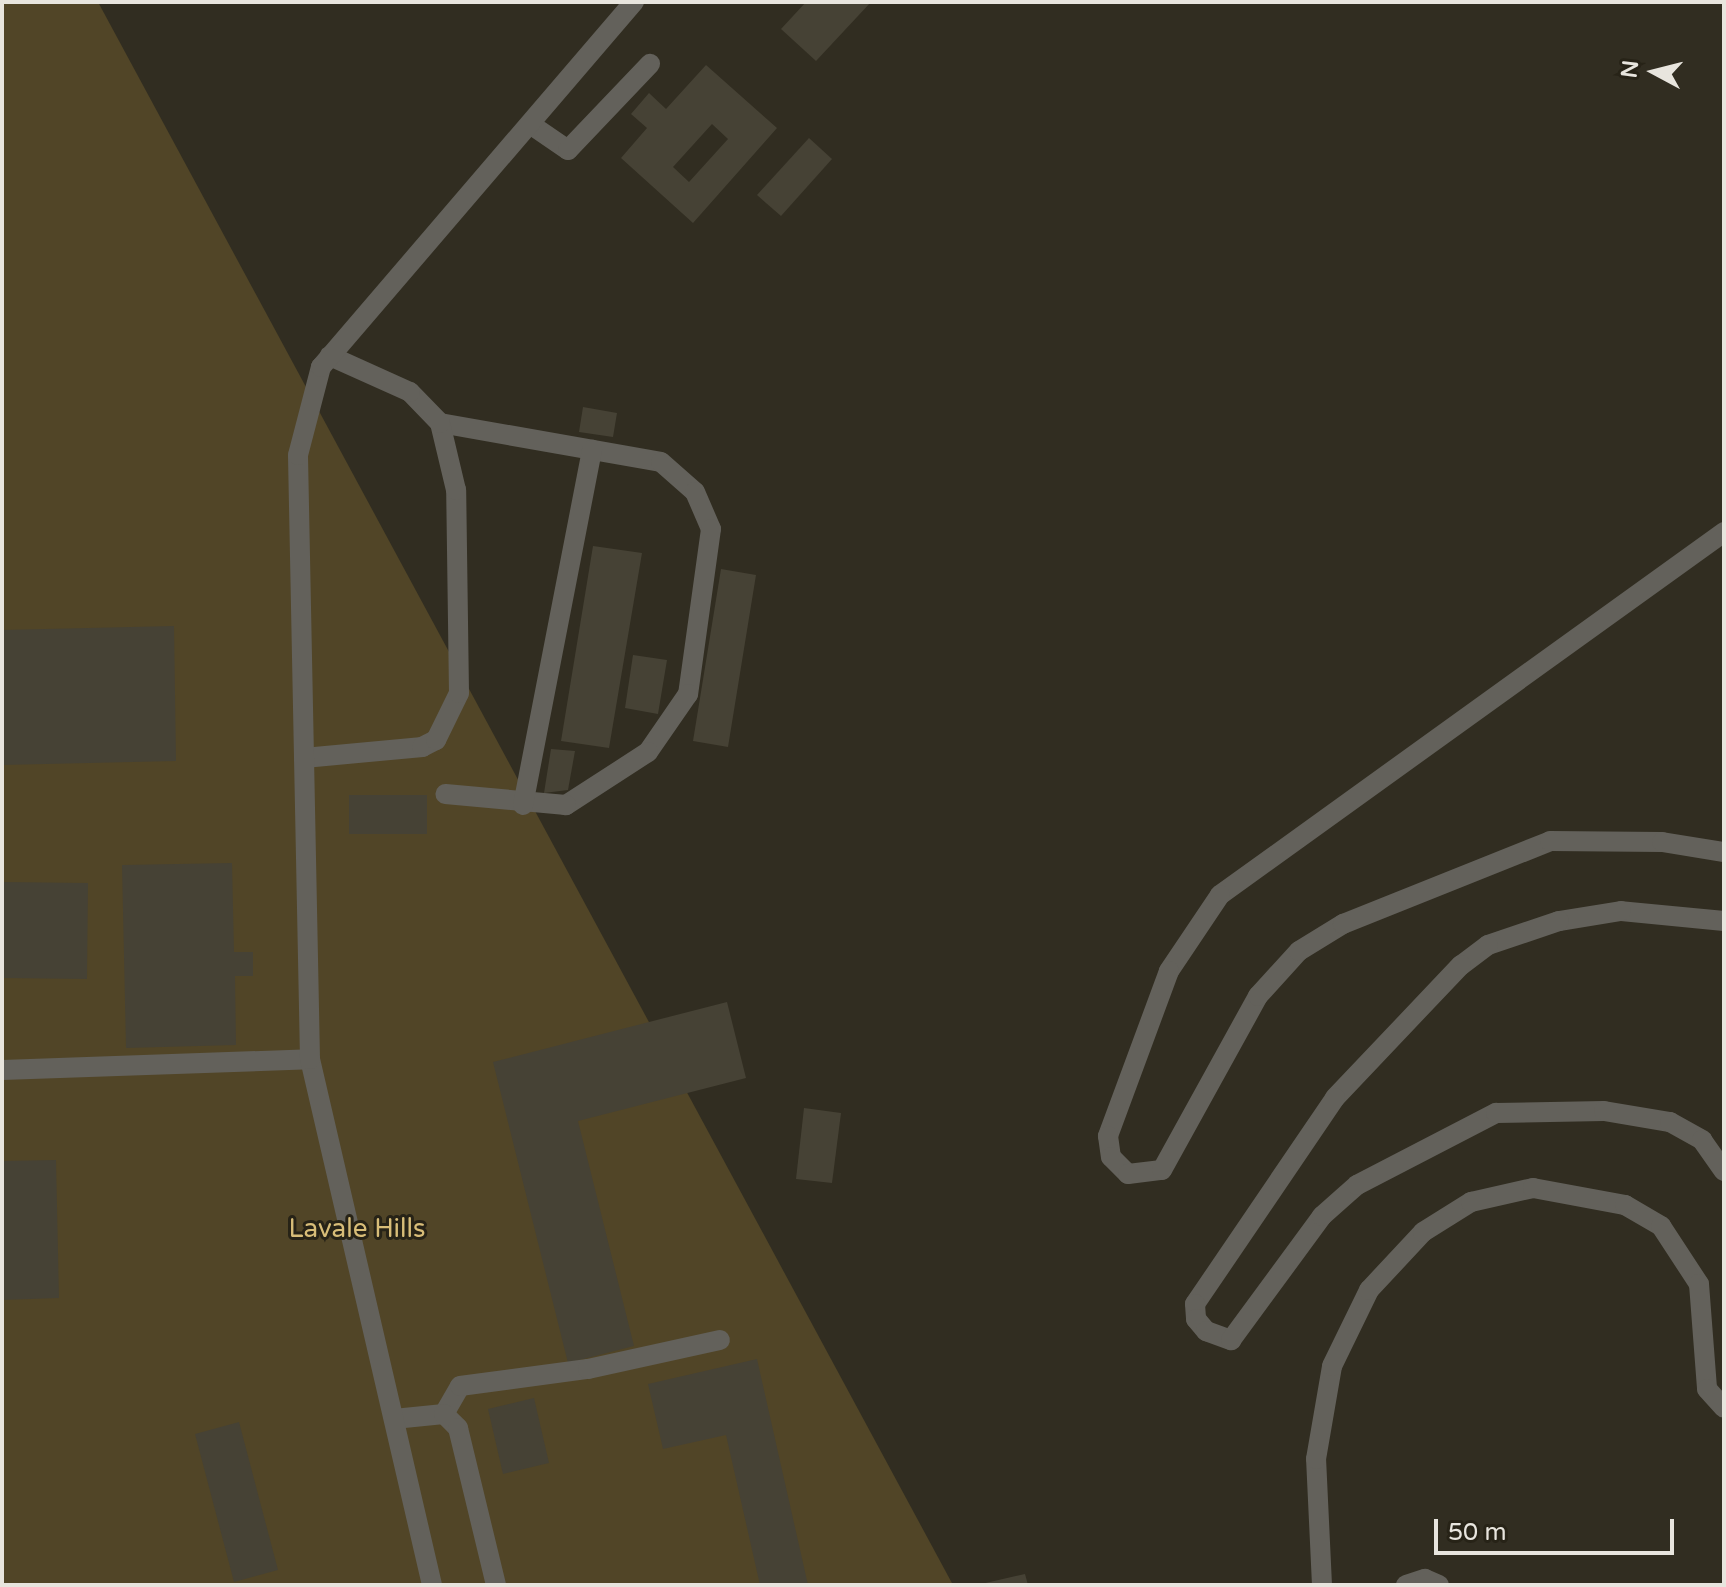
<!DOCTYPE html>
<html>
<head>
<meta charset="utf-8">
<style>
	body { margin:0 }
	#map { position:relative; width:1726px; height:1587px; overflow:hidden; background:#312d21; font-family:"Varela Round",sans-serif }
	div>[style] { position:absolute }
	[style*='--x'] { left:calc(var(--x)*1px); top:calc(var(--y)*1px); width:calc(var(--w)*1px); rotate:calc(var(--a)*1deg) }
	.green>* { inset:0; background:#514527 }
	.building>* { inset:0; background:#464235 }
	.minor>* { height:20px; margin:-10px; padding:0 10px; transform-origin:10px; border-radius:10px; background:#63615b }
	span { translate:-50% -50%; white-space:nowrap; text-align:center; line-height:1.15; -webkit-text-stroke:6px #272317; paint-order:stroke }
	.park-label { font-size:26px; color:#d8bd78 }
	.frame { position:absolute; inset:0; border:4px solid #e8e5de; pointer-events:none }
	.north { position:absolute; left:1614px; top:32px; width:80px; height:80px; -webkit-text-stroke:6px #272317; paint-order:stroke; rotate:277deg; font-size:22px; font-weight:700; line-height:32px; text-align:center; color:#e8e5de }
	.north::after { content:''; display:block; margin:auto; width:28px; height:36px; background:#e8e5de; clip-path:polygon(50% 0,100% 100%,50% 72%,0 100%) }
	.scale { position:absolute; left:1434px; top:1519px; width:240px; height:36px; box-sizing:border-box; border:4px solid #e8e5de; border-top:0; padding-left:10px; font-size:24px; line-height:28px; white-space:nowrap; color:#e8e5de; -webkit-text-stroke:6px #272317; paint-order:stroke }
</style>
</head>
<body>
<div id="map">
	<div class="green">
		<i style="clip-path:polygon(2px 2px,98px 2px,953px 1585px,2px 1585px)"></i>
	</div>
	<div class="building">
		<i style="clip-path:polygon(806px 2px,871px 2px,816px 61px,781px 29px)"></i>
		<i style="clip-path:polygon(evenodd,706px 65px,777px 128px,693px 223px,621px 158px,647px 128px,631px 114px,649px 93px,666px 109px,706px 65px,712px 124px,728px 139px,689px 182px,673px 167px,712px 124px)"></i>
		<i style="clip-path:polygon(809px 138px,832px 159px,781px 216px,757px 195px)"></i>
		<i style="clip-path:polygon(583px 407px,617px 413px,613px 437px,579px 432px)"></i>
		<i style="clip-path:polygon(593px 546px,642px 553px,609px 748px,561px 741px)"></i>
		<i style="clip-path:polygon(721px 569px,756px 575px,728px 747px,693px 741px)"></i>
		<i style="clip-path:polygon(174px 626px,176px 761px,2px 765px,2px 630px)"></i>
		<i style="clip-path:polygon(633px 655px,667px 660px,658px 714px,625px 708px)"></i>
		<i style="clip-path:polygon(551px 749px,575px 751px,568px 790px,544px 793px)"></i>
		<i style="clip-path:polygon(349px 795px,427px 795px,427px 834px,349px 834px)"></i>
		<i style="clip-path:polygon(232px 863px,234px 952px,253px 952px,253px 976px,235px 976px,236px 1045px,126px 1048px,122px 865px)"></i>
		<i style="clip-path:polygon(2px 882px,88px 883px,87px 979px,2px 978px)"></i>
		<i style="clip-path:polygon(727px 1002px,746px 1078px,578px 1121px,634px 1346px,568px 1363px,493px 1062px)"></i>
		<i style="clip-path:polygon(804px 1108px,841px 1113px,832px 1183px,796px 1179px)"></i>
		<i style="clip-path:polygon(56px 1160px,59px 1298px,2px 1300px,2px 1161px)"></i>
		<i style="clip-path:polygon(757px 1359px,808px 1585px,760px 1585px,726px 1435px,663px 1449px,648px 1384px)"></i>
		<i style="clip-path:polygon(534px 1398px,549px 1463px,503px 1474px,488px 1409px)"></i>
		<i style="clip-path:polygon(239px 1422px,278px 1570px,234px 1582px,195px 1434px)"></i>
		<i style="clip-path:polygon(1025px 1574px,1028px 1585px,982px 1585px,981px 1584px)"></i>
	</div>
	<div class="minor">
		<i style="--x:530;--y:124;--w:46;--a:34.4"></i>
		<i style="--x:568;--y:150;--w:119;--a:-46.4"></i>
		<i style="--x:440;--y:423;--w:224;--a:10"></i>
		<i style="--x:661;--y:462;--w:45;--a:41.4"></i>
		<i style="--x:695;--y:492;--w:40;--a:66.6"></i>
		<i style="--x:711;--y:529;--w:167;--a:97.9"></i>
		<i style="--x:688;--y:694;--w:70;--a:124.6"></i>
		<i style="--x:648;--y:752;--w:98;--a:147.1"></i>
		<i style="--x:566;--y:805;--w:121;--a:-174.8"></i>
		<i style="--x:1724;--y:532;--w:621;--a:144.24"></i>
		<i style="--x:1220;--y:895;--w:92;--a:123.9"></i>
		<i style="--x:1169;--y:971;--w:176;--a:110.3"></i>
		<i style="--x:1108;--y:1136;--w:21;--a:82"></i>
		<i style="--x:1111;--y:1157;--w:24;--a:45"></i>
		<i style="--x:1128;--y:1174;--w:34;--a:-7"></i>
		<i style="--x:1162;--y:1170;--w:199;--a:-61.1"></i>
		<i style="--x:1258;--y:996;--w:61;--a:-47.7"></i>
		<i style="--x:1299;--y:951;--w:52;--a:-31.5"></i>
		<i style="--x:1343;--y:924;--w:223;--a:-21.8"></i>
		<i style="--x:1550;--y:841;--w:112;--a:0.5"></i>
		<i style="--x:1662;--y:842;--w:63;--a:9.2"></i>
		<i style="--x:304;--y:758;--w:119;--a:-5.3"></i>
		<i style="--x:422;--y:747;--w:16;--a:-27"></i>
		<i style="--x:436;--y:740;--w:52;--a:-63.9"></i>
		<i style="--x:459;--y:693;--w:203;--a:-90.8"></i>
		<i style="--x:456;--y:490;--w:69;--a:-103.4"></i>
		<i style="--x:440;--y:423;--w:43;--a:-134.1"></i>
		<i style="--x:410;--y:392;--w:88;--a:-155.8"></i>
		<i style="--x:523;--y:805;--w:362;--a:-79"></i>
		<i style="--x:1724;--y:921;--w:103;--a:-174.5"></i>
		<i style="--x:1621;--y:911;--w:63;--a:170.8"></i>
		<i style="--x:1559;--y:921;--w:75;--a:161.3"></i>
		<i style="--x:1488;--y:945;--w:34;--a:143"></i>
		<i style="--x:1461;--y:965;--w:183;--a:133.5"></i>
		<i style="--x:1335;--y:1098;--w:249;--a:124.2"></i>
		<i style="--x:1195;--y:1304;--w:15;--a:86"></i>
		<i style="--x:1196;--y:1319;--w:16;--a:50"></i>
		<i style="--x:1206;--y:1331;--w:27;--a:20"></i>
		<i style="--x:1231;--y:1340;--w:154;--a:-53.7"></i>
		<i style="--x:1322;--y:1216;--w:47;--a:-41.5"></i>
		<i style="--x:1357;--y:1185;--w:157;--a:-27.4"></i>
		<i style="--x:1496;--y:1113;--w:108;--a:-1.1"></i>
		<i style="--x:1604;--y:1111;--w:67;--a:9.5"></i>
		<i style="--x:1670;--y:1122;--w:37;--a:29"></i>
		<i style="--x:1702;--y:1140;--w:38;--a:55"></i>
		<i style="--x:2;--y:1070;--w:308;--a:-2"></i>
		<i style="--x:444;--y:1414;--w:32;--a:-60"></i>
		<i style="--x:460;--y:1386;--w:129;--a:-7.6"></i>
		<i style="--x:588;--y:1369;--w:135;--a:-12.4"></i>
		<i style="--x:394;--y:1419;--w:50;--a:-5.7"></i>
		<i style="--x:444;--y:1414;--w:20;--a:45"></i>
		<i style="--x:458;--y:1428;--w:162;--a:76.4"></i>
		<i style="--x:432;--y:1585;--w:540;--a:-103.06"></i>
		<i style="--x:310;--y:1059;--w:604;--a:-91.14"></i>
		<i style="--x:298;--y:455;--w:91;--a:-75.4"></i>
		<i style="--x:321;--y:367;--w:481;--a:-49.4"></i>
		<i style="--x:1322;--y:1585;--w:126;--a:-92.7"></i>
		<i style="--x:1316;--y:1459;--w:94;--a:-80.2"></i>
		<i style="--x:1332;--y:1366;--w:85;--a:-64"></i>
		<i style="--x:1369;--y:1290;--w:79;--a:-47"></i>
		<i style="--x:1423;--y:1232;--w:57;--a:-32"></i>
		<i style="--x:1471;--y:1202;--w:64;--a:-12.7"></i>
		<i style="--x:1533;--y:1188;--w:94;--a:10.5"></i>
		<i style="--x:1625;--y:1205;--w:42;--a:30.3"></i>
		<i style="--x:1661;--y:1226;--w:69;--a:56.8"></i>
		<i style="--x:1699;--y:1284;--w:105;--a:85.6"></i>
		<i style="--x:1707;--y:1389;--w:25;--a:48"></i>
		<i style="--x:1406;--y:1585;--w:20;--a:-18"></i>
		<i style="--x:1425;--y:1579;--w:15;--a:23"></i>
	</div>
	<div class="park-label">
		<span style="left:357px;top:1229px">Lavale Hills</span>
	</div>
	<div class="frame"></div>
	<div class="north">N</div>
	<div class="scale">50 m</div>
</div>
</body>
</html>
